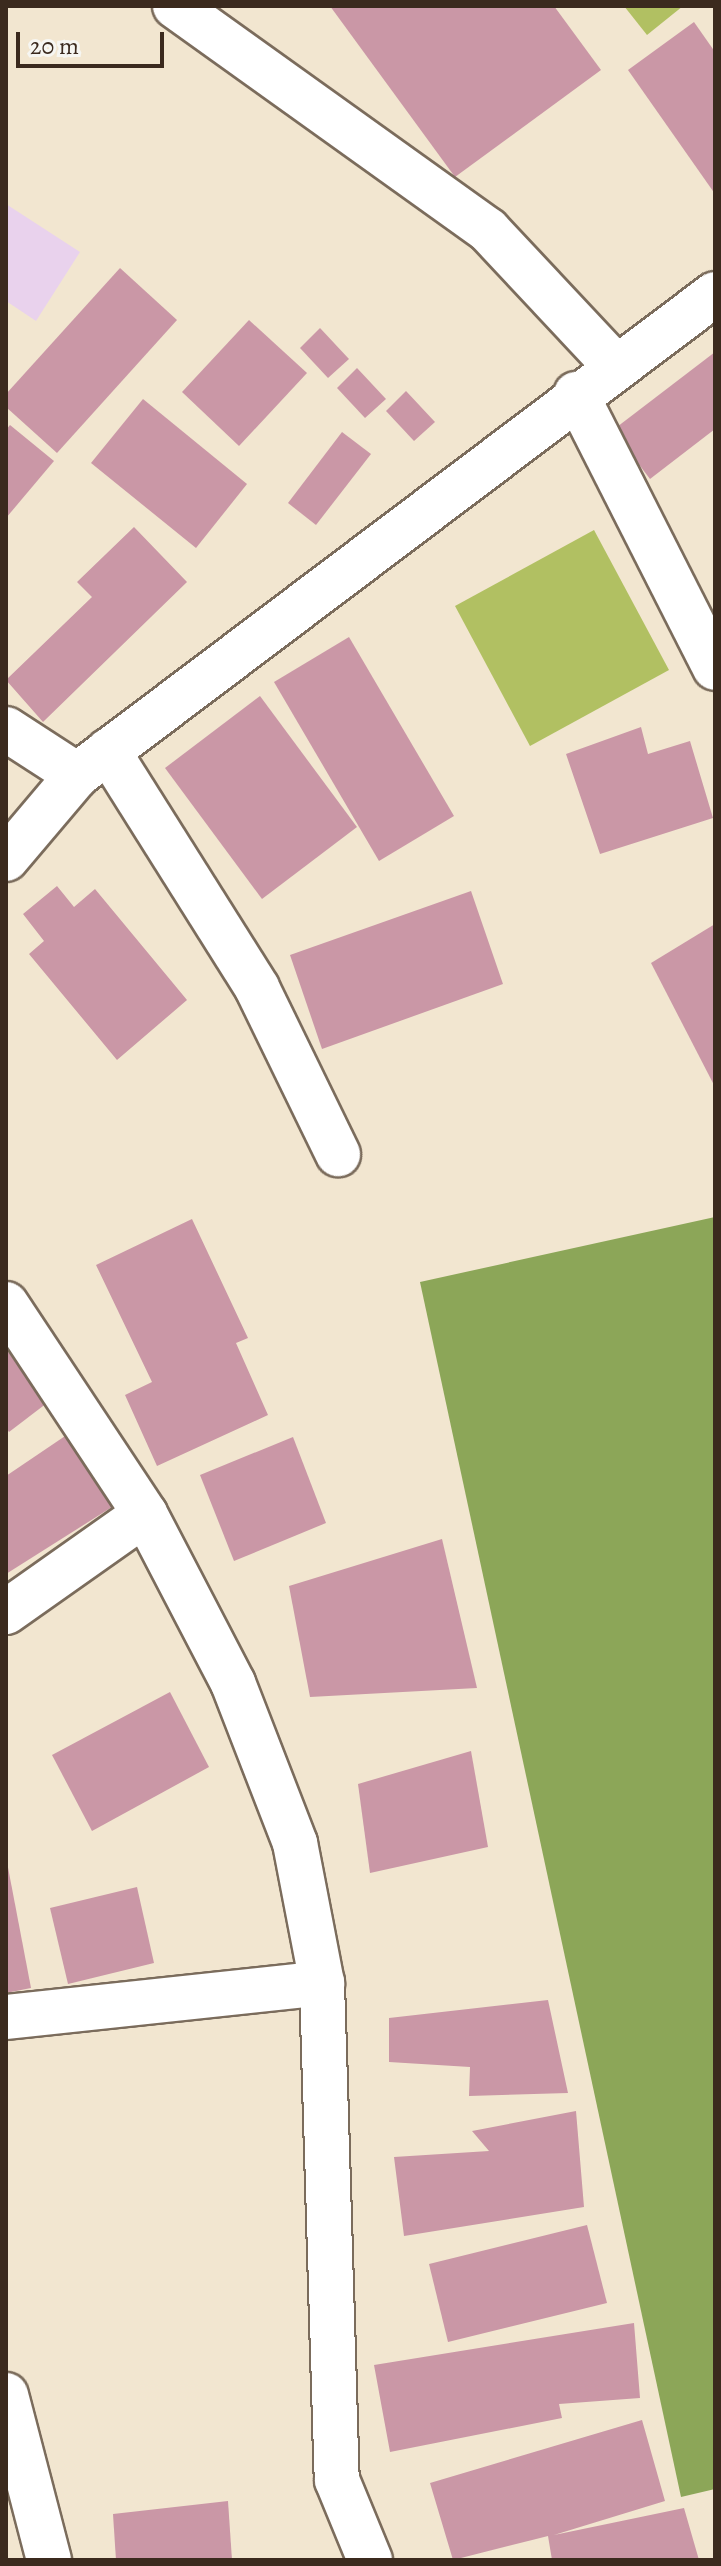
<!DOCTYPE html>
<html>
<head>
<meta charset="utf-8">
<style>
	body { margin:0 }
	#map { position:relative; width:721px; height:2566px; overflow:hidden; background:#f2e6d0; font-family:Alegreya,serif }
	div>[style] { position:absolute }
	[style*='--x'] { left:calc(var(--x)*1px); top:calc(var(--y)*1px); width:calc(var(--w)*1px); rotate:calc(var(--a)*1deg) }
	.built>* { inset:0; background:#e9d2ed }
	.green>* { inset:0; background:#b1c062 }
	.forest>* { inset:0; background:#8ca658 }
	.building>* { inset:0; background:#ca97a6 }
	.roads { filter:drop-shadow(2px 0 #7b6c5c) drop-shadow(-2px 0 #7b6c5c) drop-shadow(0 2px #7b6c5c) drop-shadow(0 -2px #7b6c5c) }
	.street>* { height:44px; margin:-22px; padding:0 22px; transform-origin:22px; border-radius:22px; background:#fff }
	span { translate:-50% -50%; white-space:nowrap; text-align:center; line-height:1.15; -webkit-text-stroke:7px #f6f6f2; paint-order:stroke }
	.frame { position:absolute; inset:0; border:8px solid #3b2a1e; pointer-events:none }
	.scale { position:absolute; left:16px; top:32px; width:148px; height:36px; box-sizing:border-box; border:4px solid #3b2a1e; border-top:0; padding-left:10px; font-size:24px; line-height:28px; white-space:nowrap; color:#3b2a1e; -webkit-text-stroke:6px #f6f6f2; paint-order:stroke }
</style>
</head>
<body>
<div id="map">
	<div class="built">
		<i style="clip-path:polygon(6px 204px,80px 252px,36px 321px,6px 301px)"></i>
	</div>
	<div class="green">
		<i style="clip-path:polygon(624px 6px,683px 6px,647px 35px)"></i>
		<i style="clip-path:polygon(594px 530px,669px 670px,530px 746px,455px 606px)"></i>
	</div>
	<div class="forest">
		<i style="clip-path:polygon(715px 1217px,715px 2489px,681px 2497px,420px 1282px)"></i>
	</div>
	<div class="building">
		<i style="clip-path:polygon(330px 6px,554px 6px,601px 70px,455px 177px)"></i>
		<i style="clip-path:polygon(694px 22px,715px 52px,715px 194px,628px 70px)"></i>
		<i style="clip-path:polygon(120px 268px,177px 320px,57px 453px,6px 407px,6px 394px)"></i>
		<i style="clip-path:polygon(249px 320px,307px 373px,239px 446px,182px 392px)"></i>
		<i style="clip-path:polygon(320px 328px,349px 359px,328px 378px,300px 348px)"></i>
		<i style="clip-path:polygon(715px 352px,715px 429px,650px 479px,613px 430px)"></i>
		<i style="clip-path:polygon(357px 368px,386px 399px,365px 418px,337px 388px)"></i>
		<i style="clip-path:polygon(406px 391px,435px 422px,414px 441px,386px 411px)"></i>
		<i style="clip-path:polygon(143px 399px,247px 484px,196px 548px,91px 463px)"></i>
		<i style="clip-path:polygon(10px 425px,54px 461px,6px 518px,6px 430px)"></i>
		<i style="clip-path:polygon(342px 432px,371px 454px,316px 525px,288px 503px)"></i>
		<i style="clip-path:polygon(134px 527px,187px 582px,43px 722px,6px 680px,92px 597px,77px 582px)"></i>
		<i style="clip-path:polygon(349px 637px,454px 816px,379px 861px,274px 682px)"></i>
		<i style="clip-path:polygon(260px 696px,357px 827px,262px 899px,165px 768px)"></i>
		<i style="clip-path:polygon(641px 727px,648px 754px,690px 741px,713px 818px,600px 854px,566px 754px)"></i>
		<i style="clip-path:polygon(57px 886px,74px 907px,95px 889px,187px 1000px,117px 1060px,29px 954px,44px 941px,23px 914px)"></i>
		<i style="clip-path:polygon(471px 891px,503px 984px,322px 1049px,290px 955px)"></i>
		<i style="clip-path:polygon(715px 924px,715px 1087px,651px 963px)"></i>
		<i style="clip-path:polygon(192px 1219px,248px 1338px,236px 1343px,268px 1415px,157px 1466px,125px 1395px,152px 1382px,96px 1265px)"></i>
		<i style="clip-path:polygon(6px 1349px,47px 1403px,9px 1432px,6px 1428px)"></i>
		<i style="clip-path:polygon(74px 1430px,112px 1507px,6px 1574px,6px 1476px)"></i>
		<i style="clip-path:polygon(293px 1437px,326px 1523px,234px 1561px,200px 1475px)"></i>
		<i style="clip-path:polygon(442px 1539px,477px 1688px,310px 1697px,289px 1586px)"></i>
		<i style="clip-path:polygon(170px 1692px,209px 1767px,92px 1831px,52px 1755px)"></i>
		<i style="clip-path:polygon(471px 1751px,488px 1847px,370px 1873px,358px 1784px)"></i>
		<i style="clip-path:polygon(6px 1857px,31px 1988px,6px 1993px)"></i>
		<i style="clip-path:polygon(137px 1887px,154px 1963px,68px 1984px,50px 1908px)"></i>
		<i style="clip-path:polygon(548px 2000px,568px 2093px,469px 2096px,470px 2067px,389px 2062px,389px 2018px)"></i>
		<i style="clip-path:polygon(576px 2111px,584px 2207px,404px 2236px,394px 2157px,489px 2151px,472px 2131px)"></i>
		<i style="clip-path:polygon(587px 2225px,607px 2303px,448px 2342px,429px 2264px)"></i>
		<i style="clip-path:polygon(634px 2323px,640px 2398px,559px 2404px,562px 2418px,390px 2452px,374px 2365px)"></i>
		<i style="clip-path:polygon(642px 2420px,665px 2501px,554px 2535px,684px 2508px,699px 2560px,552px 2560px,548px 2536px,453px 2560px,430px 2483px)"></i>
		<i style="clip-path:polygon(228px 2501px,232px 2560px,116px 2560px,113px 2514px)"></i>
	</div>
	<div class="roads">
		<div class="street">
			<i style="--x:175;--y:6;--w:385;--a:35.6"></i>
			<i style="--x:488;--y:230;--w:187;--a:46.9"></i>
			<i style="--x:576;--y:394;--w:307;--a:63.1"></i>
			<i style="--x:6;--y:729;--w:85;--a:32.9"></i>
			<i style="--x:108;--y:751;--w:280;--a:57.8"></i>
			<i style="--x:257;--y:988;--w:185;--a:64"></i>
			<i style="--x:6;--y:859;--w:110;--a:-49.8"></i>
			<i style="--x:77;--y:775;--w:799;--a:-37.01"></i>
			<i style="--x:6;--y:1304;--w:252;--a:56.5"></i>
			<i style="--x:145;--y:1514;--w:191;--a:62.5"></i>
			<i style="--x:233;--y:1683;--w:172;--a:68.8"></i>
			<i style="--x:295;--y:1843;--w:143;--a:79.1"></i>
			<i style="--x:322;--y:1983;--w:497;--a:88.3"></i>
			<i style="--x:337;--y:2480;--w:87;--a:67.6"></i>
			<i style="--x:6;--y:1612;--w:170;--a:-35.2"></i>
			<i style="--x:6;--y:2017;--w:318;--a:-6.1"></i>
			<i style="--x:6;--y:2395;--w:171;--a:75.4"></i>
		</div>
	</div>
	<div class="frame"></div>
	<div class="scale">20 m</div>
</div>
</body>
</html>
